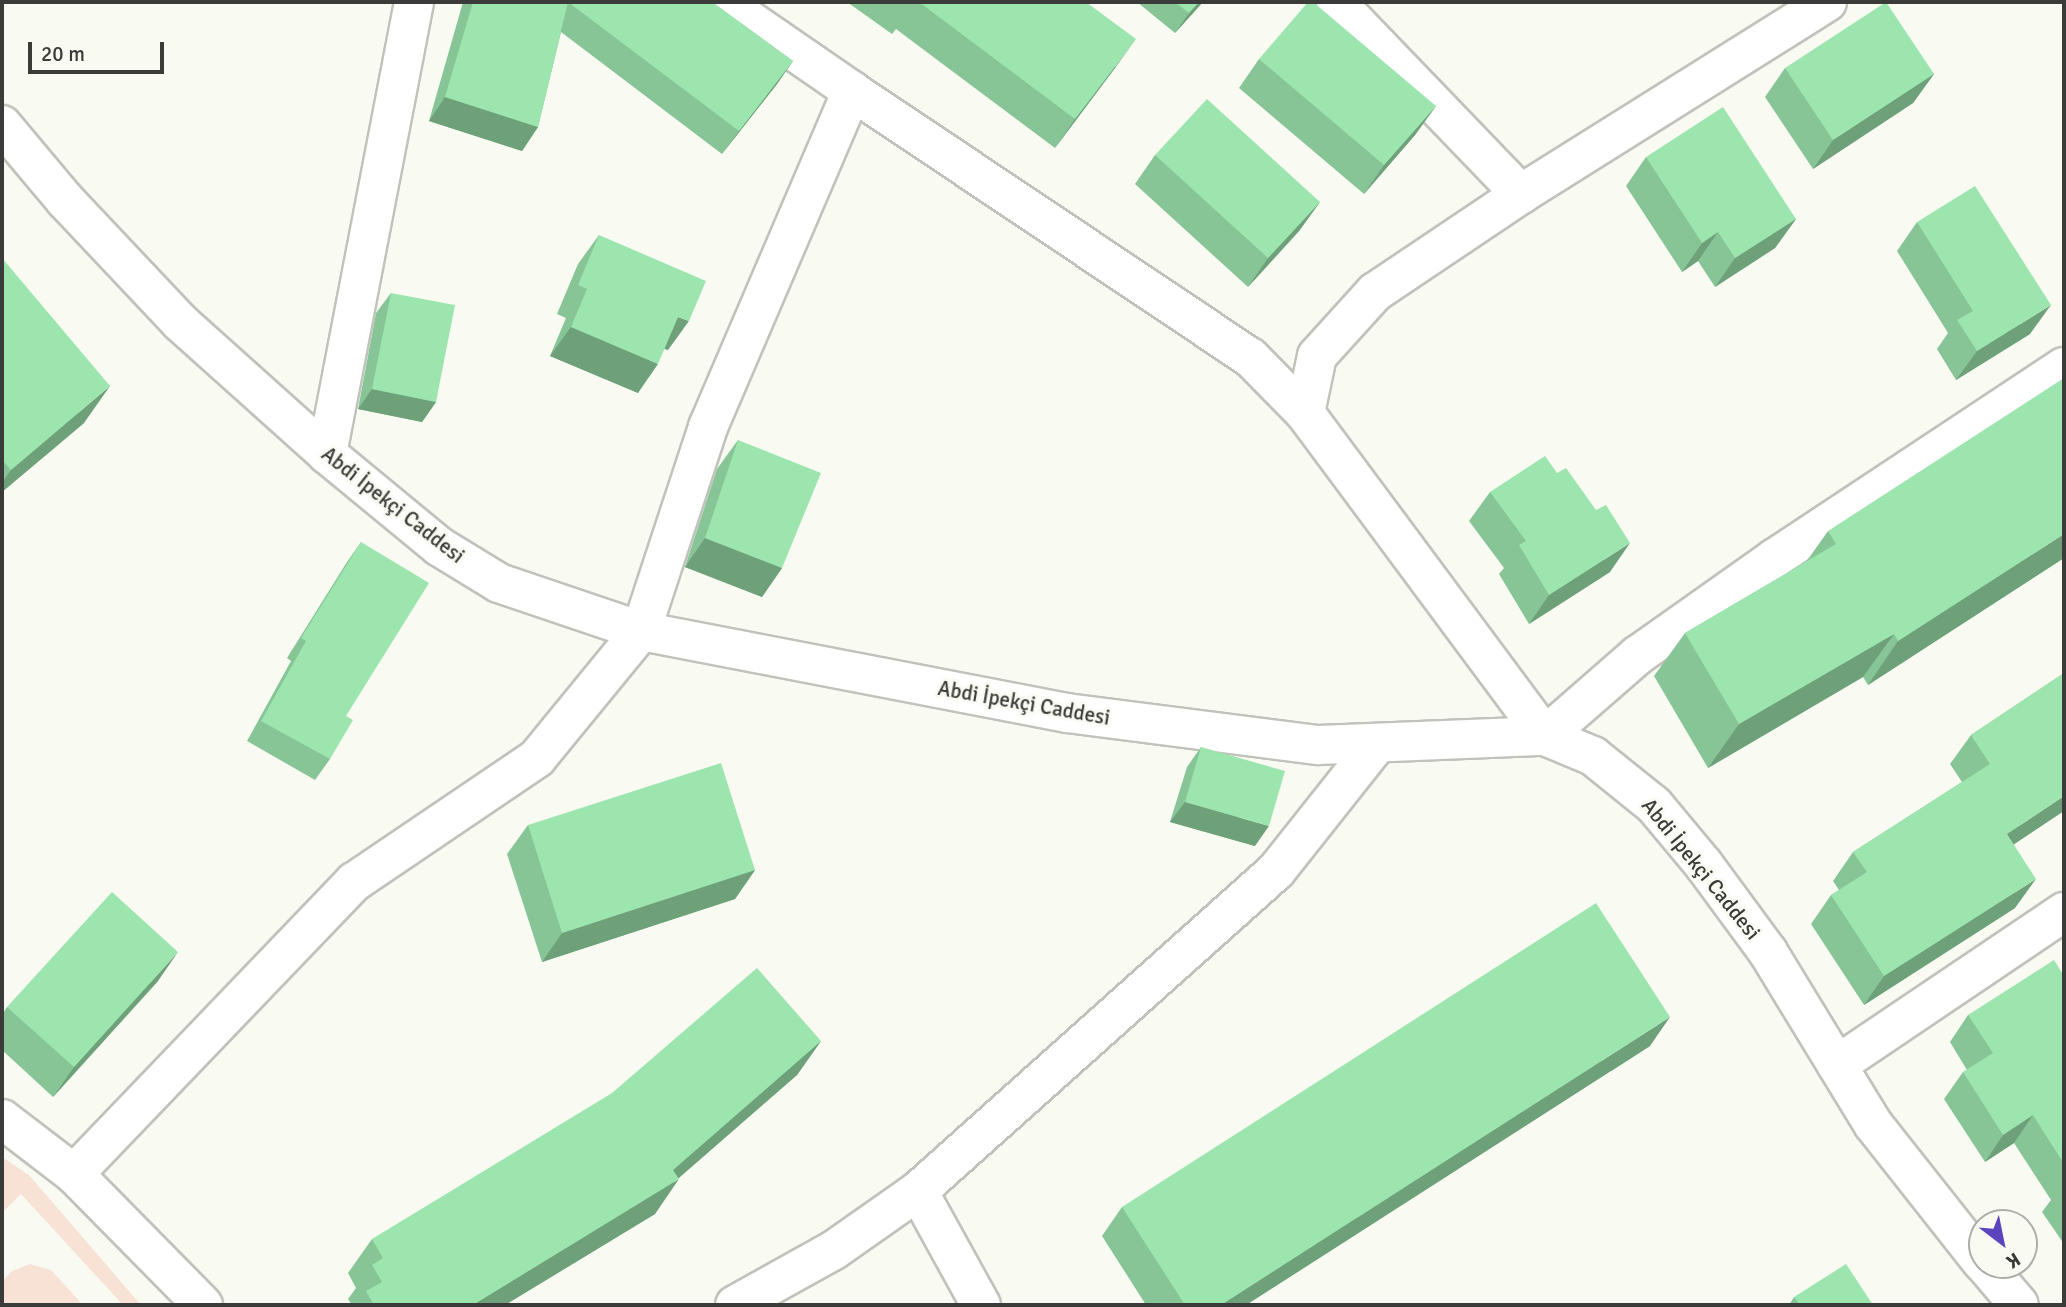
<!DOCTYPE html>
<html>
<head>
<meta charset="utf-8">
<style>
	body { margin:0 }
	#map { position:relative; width:2066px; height:1307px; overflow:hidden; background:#f9fbf3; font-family:Signika,sans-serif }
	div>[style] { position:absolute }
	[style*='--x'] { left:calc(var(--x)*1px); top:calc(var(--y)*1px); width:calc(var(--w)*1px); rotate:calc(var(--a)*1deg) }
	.green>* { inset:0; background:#f8e1d5 }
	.roads { filter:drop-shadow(2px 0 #c1c2bb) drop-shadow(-2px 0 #c1c2bb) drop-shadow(0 2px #c1c2bb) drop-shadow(0 -2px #c1c2bb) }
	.street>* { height:38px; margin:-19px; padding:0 19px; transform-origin:19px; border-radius:19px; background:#fff }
	.secondary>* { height:38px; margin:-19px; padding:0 19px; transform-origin:19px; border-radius:19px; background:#fff }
	.wall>* { inset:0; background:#87c596 }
	.shaded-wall>* { inset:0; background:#6ea07a }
	.building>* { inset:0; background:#9de5ae }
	span { translate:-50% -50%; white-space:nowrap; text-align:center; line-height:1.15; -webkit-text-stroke:6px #f9fbf3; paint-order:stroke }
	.street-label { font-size:21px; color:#3b3b39 }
	.frame { position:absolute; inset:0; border:4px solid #3b3b39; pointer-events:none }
	.north { position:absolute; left:1968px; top:1209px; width:70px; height:70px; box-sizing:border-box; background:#f9fbf3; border:2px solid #adaea9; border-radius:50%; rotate:148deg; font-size:19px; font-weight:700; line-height:28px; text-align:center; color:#3b3b39 }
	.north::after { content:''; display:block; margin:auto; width:24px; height:32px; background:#5c44bc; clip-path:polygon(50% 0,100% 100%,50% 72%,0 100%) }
	.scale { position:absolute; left:28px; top:42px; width:136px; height:32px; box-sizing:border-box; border:4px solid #3b3b39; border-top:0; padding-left:9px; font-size:21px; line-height:24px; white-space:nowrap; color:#3b3b39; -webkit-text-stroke:5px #f9fbf3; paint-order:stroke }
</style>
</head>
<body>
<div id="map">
	<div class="green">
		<i style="clip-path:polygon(2px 1157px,29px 1175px,141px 1305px,123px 1305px,21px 1194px,2px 1213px)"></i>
		<i style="clip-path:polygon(30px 1264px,51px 1270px,83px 1305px,2px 1305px,2px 1282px,12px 1271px)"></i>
	</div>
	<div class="roads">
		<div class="street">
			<i style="--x:1336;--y:2;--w:267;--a:46.1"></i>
			<i style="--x:1827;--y:2;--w:361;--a:147.9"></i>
			<i style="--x:1521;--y:194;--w:176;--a:146.1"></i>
			<i style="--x:1375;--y:292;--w:86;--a:132.2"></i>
			<i style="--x:1317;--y:356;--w:58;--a:101.9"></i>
			<i style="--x:1305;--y:413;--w:402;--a:53.4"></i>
			<i style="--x:1545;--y:736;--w:123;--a:-41.1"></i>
			<i style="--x:1638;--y:655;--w:168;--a:-35.3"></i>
			<i style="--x:1775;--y:558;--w:346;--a:-33.5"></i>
			<i style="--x:852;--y:91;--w:479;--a:33.8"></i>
			<i style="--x:1250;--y:357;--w:78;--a:45.5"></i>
			<i style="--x:327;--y:454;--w:460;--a:-79.1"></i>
			<i style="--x:1837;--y:1065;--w:274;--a:-34"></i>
			<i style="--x:2;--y:1119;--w:91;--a:37.4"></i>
			<i style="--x:918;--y:1191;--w:130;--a:61.1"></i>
			<i style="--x:203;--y:1305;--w:184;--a:-134.6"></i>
			<i style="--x:74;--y:1174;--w:405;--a:-46.2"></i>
			<i style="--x:354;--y:882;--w:221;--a:-34.1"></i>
			<i style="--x:537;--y:758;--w:164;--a:-50.7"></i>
			<i style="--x:641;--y:631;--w:215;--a:-71.8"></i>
			<i style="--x:708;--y:427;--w:366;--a:-66.8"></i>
			<i style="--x:852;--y:91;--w:157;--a:-145.4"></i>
			<i style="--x:735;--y:1305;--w:113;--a:-29.1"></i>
			<i style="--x:834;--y:1250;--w:103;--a:-35.1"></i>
			<i style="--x:918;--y:1191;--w:480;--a:-41.8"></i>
			<i style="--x:1276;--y:871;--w:161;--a:-51.6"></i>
		</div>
		<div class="secondary">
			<i style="--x:2;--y:125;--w:98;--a:50"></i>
			<i style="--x:65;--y:200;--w:168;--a:46.7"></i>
			<i style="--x:180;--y:322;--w:198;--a:41.9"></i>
			<i style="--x:327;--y:454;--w:146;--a:39.5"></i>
			<i style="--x:440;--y:547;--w:69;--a:31.4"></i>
			<i style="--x:499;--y:583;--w:150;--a:18.7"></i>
			<i style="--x:641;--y:631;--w:434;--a:10.9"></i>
			<i style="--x:1067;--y:713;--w:253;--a:7.3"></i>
			<i style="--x:1318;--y:745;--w:227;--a:-2.3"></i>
			<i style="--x:1545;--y:736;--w:52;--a:22.6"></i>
			<i style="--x:1593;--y:756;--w:78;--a:38.8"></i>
			<i style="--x:1654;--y:805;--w:78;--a:50.2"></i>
			<i style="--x:1704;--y:865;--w:108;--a:53.7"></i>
			<i style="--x:1768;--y:952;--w:202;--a:58.6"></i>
			<i style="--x:1873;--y:1124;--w:176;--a:51.7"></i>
			<i style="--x:1985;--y:1265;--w:52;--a:49.6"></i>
		</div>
	</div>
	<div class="wall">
		<i style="clip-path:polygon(463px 2px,712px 2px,793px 61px,777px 84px,722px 154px,561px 32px,538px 127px,522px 151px,429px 121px)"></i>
		<i style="clip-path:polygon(847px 2px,1086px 2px,1115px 68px,1055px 148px,896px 29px,892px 34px)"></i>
		<i style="clip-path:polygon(1137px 2px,1203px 2px,1175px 33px)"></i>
		<i style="clip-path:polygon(1259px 59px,1436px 106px,1415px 135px,1364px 194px,1239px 88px)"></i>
		<i style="clip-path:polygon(1785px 68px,1934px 74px,1913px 103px,1813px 169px,1765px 97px)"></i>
		<i style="clip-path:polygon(1155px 155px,1320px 202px,1299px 231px,1248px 287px,1135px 184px)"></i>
		<i style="clip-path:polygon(1646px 157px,1796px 219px,1775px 248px,1715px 287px,1698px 261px,1682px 272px,1626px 186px)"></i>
		<i style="clip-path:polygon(1917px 222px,2030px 334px,1956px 380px,1937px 349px,1948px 333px,1897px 251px)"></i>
		<i style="clip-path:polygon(599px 235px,668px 350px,664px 349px,638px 393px,550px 356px,566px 318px,557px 314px,578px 264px)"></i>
		<i style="clip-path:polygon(2px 258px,84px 423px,2px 492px)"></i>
		<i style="clip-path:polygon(391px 293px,436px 402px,422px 422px,358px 409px,376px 313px)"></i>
		<i style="clip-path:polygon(738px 440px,782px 568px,762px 597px,685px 567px,717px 469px)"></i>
		<i style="clip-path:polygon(1557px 473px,1610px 572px,1529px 624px,1499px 574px,1504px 568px,1469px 521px,1490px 492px)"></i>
		<i style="clip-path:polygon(1828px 531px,2064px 558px,1868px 685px,1863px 677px,1708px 768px,1654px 676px,1685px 633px,1806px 562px)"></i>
		<i style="clip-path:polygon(361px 542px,346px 716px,330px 759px,315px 780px,247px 741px,291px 661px,287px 658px,347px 562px)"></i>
		<i style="clip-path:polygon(2064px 673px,2014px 845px,2015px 908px,1864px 1005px,1811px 924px,1831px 895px,1839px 890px,1833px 881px,1853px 852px,1962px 782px,1950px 764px,1971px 735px)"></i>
		<i style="clip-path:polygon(1201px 747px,1255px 846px,1170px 822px,1187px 767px)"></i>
		<i style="clip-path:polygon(528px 825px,755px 870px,735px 899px,542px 962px,507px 854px)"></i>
		<i style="clip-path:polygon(2064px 976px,2064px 1244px,2042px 1212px,2051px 1200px,2014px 1143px,1985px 1162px,1944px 1099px,1963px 1072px,1967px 1070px,1950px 1042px,1968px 1015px)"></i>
		<i style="clip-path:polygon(158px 981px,53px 1097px,2px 1050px,2px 1015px,7px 1007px)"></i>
		<i style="clip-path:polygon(821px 1041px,797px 1075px,678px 1178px,655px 1214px,505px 1305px,352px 1305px,348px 1299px,356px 1288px,348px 1273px,372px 1239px)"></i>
		<i style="clip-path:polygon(1650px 1046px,1246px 1305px,1146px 1305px,1102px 1236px,1122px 1207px)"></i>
		<i style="clip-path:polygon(1794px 1297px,1872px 1305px,1789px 1305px)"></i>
	</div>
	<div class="shaded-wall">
		<i style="clip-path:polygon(1199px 2px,1203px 2px,1175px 33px,1189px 13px)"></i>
		<i style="clip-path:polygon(1136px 39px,1115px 68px,1055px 148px,1075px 119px)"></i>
		<i style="clip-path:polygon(793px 61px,777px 84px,722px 154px,739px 131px)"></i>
		<i style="clip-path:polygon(1934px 74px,1913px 103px,1813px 169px,1833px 140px)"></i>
		<i style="clip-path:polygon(445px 97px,538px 127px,522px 151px,429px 121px)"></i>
		<i style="clip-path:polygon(1436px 106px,1415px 135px,1364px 194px,1384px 165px)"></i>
		<i style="clip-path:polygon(1320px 202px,1299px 231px,1248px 287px,1268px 258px)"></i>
		<i style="clip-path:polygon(1796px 219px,1775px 248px,1715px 287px,1735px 258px)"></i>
		<i style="clip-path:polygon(1718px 232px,1698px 261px,1682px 272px,1702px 243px)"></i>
		<i style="clip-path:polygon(2051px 305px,2030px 334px,1956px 380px,1977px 351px)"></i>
		<i style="clip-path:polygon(678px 317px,689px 321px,668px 350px,658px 346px)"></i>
		<i style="clip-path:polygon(571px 327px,658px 364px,638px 393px,550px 356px)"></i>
		<i style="clip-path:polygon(110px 386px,84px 423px,2px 492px,2px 483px,11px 470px)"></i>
		<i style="clip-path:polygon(372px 389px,436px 402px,422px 422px,358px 409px)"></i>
		<i style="clip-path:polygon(2064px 534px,2064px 558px,1868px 685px,1898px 641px)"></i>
		<i style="clip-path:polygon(705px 538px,782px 568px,762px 597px,685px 567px)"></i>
		<i style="clip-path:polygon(1630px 543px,1610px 572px,1529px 624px,1549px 595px)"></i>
		<i style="clip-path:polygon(1894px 634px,1863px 677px,1708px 768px,1739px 724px)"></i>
		<i style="clip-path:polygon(2064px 796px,2064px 811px,1986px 863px,2007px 834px)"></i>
		<i style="clip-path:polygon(1185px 802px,1269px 826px,1255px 846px,1170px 822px)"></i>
		<i style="clip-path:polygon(755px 870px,735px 899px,542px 962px,562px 933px)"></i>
		<i style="clip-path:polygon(2036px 879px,2015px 908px,1864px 1005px,1884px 976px)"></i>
		<i style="clip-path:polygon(178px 952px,158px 981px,53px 1097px,74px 1067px)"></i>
		<i style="clip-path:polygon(1670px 1017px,1650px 1046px,1246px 1305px,1221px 1305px)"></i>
		<i style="clip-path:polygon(821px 1041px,797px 1075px,672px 1184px,679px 1179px,655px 1214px,505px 1305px,473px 1305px,673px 1170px)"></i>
		<i style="clip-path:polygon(2033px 1115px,2014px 1143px,1985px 1162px,2003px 1135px)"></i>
	</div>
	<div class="building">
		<i style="clip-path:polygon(473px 2px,568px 2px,538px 127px,445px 97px)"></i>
		<i style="clip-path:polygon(568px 2px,712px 2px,793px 61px,739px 131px)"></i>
		<i style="clip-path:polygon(919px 2px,1086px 2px,1136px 39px,1075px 119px)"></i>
		<i style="clip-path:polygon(1175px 2px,1199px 2px,1189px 13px)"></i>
		<i style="clip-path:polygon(1308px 2px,1313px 2px,1436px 106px,1384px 165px,1259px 59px)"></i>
		<i style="clip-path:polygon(1886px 2px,1934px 74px,1833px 140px,1785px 68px)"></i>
		<i style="clip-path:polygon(1207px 99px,1320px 202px,1268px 258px,1155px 155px)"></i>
		<i style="clip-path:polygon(1723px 107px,1796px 219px,1735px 258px,1718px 232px,1702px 243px,1646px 157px)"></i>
		<i style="clip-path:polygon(1975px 186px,2051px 305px,1977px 351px,1957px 320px,1973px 311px,1917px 222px)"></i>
		<i style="clip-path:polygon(599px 235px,706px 281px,689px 321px,678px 317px,658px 364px,571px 327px,587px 289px,578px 285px)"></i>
		<i style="clip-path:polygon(2px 258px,110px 386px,11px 470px,2px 460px)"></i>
		<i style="clip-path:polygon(391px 293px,455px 305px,436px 402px,372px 389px)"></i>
		<i style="clip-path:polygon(2064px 378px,2064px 534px,1898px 641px,1894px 634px,1739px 724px,1685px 633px,1836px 544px,1828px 531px)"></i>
		<i style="clip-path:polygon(738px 440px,821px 473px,782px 568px,705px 538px)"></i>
		<i style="clip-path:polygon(1545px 456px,1557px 473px,1566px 468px,1596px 510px,1606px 505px,1630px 543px,1549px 595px,1519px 545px,1526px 541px,1490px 492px)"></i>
		<i style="clip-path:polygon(361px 542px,429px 583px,346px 716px,353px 720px,330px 759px,261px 721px,306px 641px,301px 638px)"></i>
		<i style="clip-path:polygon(2064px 673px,2064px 796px,2007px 834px,2036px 879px,1884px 976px,1831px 895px,1867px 872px,1853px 852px,1990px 764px,1971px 735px)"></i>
		<i style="clip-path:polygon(1201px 747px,1285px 771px,1269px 826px,1185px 802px)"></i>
		<i style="clip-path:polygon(721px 763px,755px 870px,562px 933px,528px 825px)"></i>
		<i style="clip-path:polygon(112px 892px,178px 952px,74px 1067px,7px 1007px)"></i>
		<i style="clip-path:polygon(1596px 903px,1670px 1017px,1221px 1305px,1185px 1305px,1122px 1207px)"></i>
		<i style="clip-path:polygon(2054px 960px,2064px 976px,2064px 1164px,2033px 1115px,2003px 1135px,1963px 1072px,1993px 1053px,1968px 1015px)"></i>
		<i style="clip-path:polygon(757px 968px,821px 1041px,673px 1170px,679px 1179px,473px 1305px,374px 1305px,366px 1291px,382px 1282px,372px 1265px,383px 1258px,372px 1239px,612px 1093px)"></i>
		<i style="clip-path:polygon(1846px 1264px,1873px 1305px,1800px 1305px,1794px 1297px)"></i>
	</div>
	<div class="street-label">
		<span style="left:393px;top:505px;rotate:38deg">Abdi İpekçi Caddesi</span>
		<span style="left:1024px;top:703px;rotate:10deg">Abdi İpekçi Caddesi</span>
		<span style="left:1701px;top:869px;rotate:51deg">Abdi İpekçi Caddesi</span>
	</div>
	<div class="frame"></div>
	<div class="north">K</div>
	<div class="scale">20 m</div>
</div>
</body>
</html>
